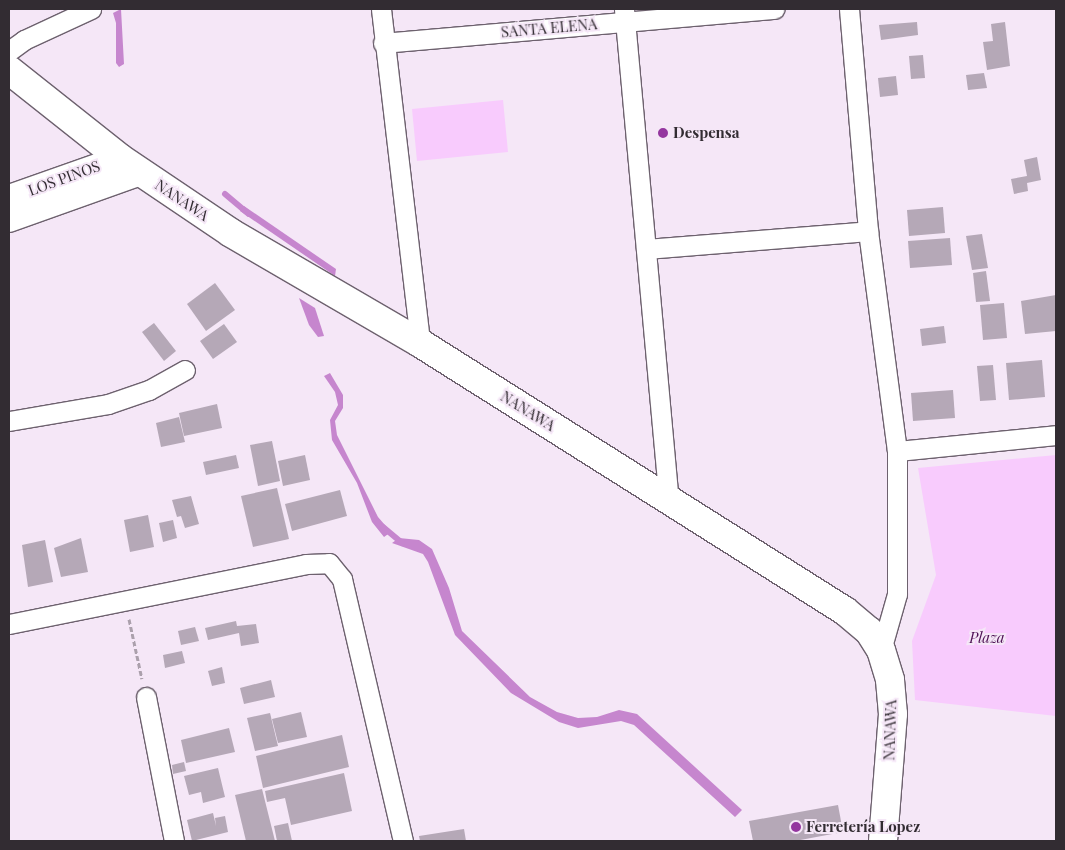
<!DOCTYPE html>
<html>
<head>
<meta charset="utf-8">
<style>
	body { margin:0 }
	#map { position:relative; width:1065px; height:850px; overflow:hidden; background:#f5e7f7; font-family:"Playfair Display",serif }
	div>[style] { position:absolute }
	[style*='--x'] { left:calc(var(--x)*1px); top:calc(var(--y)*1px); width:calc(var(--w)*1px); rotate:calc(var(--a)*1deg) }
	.green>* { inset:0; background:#f8cbfd }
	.water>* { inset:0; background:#c686ce }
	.stream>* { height:6px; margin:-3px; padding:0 3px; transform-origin:3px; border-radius:3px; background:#c686ce }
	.building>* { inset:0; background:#b5a8b7 }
	.path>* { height:3px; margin-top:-1.5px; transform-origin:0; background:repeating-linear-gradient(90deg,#aba0ac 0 5px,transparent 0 7.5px) }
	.roads { filter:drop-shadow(1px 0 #6d616e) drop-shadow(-1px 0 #6d616e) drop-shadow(0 1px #6d616e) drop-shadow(0 -1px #6d616e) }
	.minor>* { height:19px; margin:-9.5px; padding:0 9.5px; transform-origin:9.5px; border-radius:9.5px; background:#fff }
	.tertiary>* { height:24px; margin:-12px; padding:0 12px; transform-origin:12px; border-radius:12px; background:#fff }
	.secondary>* { height:28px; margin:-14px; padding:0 14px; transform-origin:14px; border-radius:14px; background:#fff }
	.dots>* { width:14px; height:14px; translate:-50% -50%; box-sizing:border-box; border:2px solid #f5e7f7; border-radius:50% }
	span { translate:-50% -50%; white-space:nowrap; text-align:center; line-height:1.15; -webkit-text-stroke:4px #f5e7f7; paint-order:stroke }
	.street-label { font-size:15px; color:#322c32 }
	.poi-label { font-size:15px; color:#322c32; font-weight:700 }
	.left { translate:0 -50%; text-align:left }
	.park-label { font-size:15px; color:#4e1255; font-style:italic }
	.frame { position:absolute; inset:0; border:10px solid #322c32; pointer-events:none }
</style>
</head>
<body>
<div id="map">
	<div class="green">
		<i style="clip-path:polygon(503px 100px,508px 152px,417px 161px,412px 109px)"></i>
		<i style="clip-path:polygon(1056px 455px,1056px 716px,915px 700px,912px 641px,936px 575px,918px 468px)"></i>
	</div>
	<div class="water">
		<i style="clip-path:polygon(121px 9px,124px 64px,119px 67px,116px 63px,116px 23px,113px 13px)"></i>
		<i style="clip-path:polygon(244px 206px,336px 269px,335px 276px,240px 211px)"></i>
		<i style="clip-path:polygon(299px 298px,315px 308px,324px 336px,318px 337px,309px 325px)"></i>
		<i style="clip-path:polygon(330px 373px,343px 395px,343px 408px,335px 421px,337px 435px,378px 517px,391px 532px,384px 537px,372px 522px,357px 483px,332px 440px,330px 420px,338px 405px,335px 392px,324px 376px)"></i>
		<i style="clip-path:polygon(399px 538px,419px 540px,432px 549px,449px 588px,462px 631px,530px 697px,557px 712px,578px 718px,597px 717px,619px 710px,637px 714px,742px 810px,735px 817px,634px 725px,621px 721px,578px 728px,559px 722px,511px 693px,455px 635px,428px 562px,423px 554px,392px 543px)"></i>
	</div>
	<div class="stream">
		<i style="--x:225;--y:194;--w:31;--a:40"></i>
		<i style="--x:383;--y:527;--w:25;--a:40"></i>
	</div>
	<div class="building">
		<i style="clip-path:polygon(917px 22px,918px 35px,881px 40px,879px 25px)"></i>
		<i style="clip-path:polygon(1005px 22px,1010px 66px,987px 70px,983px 42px,993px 41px,991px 24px)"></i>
		<i style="clip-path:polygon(923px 55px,925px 78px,911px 79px,909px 56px)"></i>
		<i style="clip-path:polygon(984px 73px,987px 88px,968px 90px,966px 75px)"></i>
		<i style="clip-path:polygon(896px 76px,898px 95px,880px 97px,878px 78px)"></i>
		<i style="clip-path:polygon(1037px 157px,1041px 180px,1027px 183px,1028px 191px,1014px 194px,1011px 179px,1027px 176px,1024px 160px)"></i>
		<i style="clip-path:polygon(943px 207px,945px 233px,909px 236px,907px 210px)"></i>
		<i style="clip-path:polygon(982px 234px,988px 268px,972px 270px,966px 236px)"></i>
		<i style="clip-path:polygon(950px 238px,952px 265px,910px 268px,908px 241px)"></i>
		<i style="clip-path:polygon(986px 271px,990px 301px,976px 302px,973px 273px)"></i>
		<i style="clip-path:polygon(215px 283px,235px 310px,206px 331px,187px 304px)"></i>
		<i style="clip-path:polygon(1056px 295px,1056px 331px,1025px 334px,1021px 301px)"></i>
		<i style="clip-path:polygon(1004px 303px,1007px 338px,983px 340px,980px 305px)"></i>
		<i style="clip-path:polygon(154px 323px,176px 351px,164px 361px,142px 332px)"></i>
		<i style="clip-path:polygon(224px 324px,237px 342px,213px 359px,200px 341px)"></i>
		<i style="clip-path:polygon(944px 326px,946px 343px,922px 346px,920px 329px)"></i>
		<i style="clip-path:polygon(1042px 360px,1045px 397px,1009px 400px,1006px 363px)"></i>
		<i style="clip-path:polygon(993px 365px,996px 400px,980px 401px,977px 366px)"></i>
		<i style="clip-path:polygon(953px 390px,955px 418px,913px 421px,911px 393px)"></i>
		<i style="clip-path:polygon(217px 404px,222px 428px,184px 436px,179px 413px)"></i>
		<i style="clip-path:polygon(179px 417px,185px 442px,161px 447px,156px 423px)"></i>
		<i style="clip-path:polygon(272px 441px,280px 481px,258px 486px,250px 445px)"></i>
		<i style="clip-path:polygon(236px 455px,239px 468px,206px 475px,203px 462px)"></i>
		<i style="clip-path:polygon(305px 455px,310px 480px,283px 486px,278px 461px)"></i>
		<i style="clip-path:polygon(277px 488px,289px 539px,253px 547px,241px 496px)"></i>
		<i style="clip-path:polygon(340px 490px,347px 516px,292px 531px,285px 504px)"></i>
		<i style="clip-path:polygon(191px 496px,199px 524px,185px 528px,181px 516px,177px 517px,172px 500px)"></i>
		<i style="clip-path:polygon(148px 515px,154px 547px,130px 552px,124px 520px)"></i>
		<i style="clip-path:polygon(173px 520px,177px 538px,163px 542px,159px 523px)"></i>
		<i style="clip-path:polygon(81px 538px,88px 572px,61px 577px,54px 548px)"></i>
		<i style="clip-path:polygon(45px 540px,53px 582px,28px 587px,22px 545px)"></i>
		<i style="clip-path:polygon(236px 621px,237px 626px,256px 624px,259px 643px,241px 646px,239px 633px,208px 640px,205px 628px)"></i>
		<i style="clip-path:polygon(195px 627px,199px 641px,181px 645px,178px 631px)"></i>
		<i style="clip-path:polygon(182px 651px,185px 663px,165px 668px,163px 655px)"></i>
		<i style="clip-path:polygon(222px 667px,225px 683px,212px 686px,208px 671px)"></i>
		<i style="clip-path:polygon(271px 680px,275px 697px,244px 704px,240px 688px)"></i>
		<i style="clip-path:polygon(301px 712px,307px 737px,278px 743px,272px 719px)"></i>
		<i style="clip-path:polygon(270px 713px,278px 746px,255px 751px,247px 718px)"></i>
		<i style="clip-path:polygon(229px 728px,235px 752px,186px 763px,181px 740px)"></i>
		<i style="clip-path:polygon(342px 735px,349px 767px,263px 788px,256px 756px)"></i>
		<i style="clip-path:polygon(184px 762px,186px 771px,173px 774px,172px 765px)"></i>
		<i style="clip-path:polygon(218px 768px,225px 797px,203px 803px,201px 792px,189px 795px,184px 776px)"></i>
		<i style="clip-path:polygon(344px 773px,352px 811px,291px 825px,285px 798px,267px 802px,265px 791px)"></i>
		<i style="clip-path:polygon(262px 789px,275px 841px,246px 841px,235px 795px)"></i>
		<i style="clip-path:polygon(838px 805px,843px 832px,795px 841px,753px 841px,749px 821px)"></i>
		<i style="clip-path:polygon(213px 813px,216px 826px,215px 818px,225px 816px,228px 832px,192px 841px,187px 820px)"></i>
		<i style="clip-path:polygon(288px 823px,292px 841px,277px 841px,274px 826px)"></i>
		<i style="clip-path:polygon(464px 829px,466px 841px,420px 841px,419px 836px)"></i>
	</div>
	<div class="path">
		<i style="--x:129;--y:619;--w:61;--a:77.8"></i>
	</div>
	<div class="roads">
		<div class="minor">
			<i style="--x:381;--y:9;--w:336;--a:83.3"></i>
			<i style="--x:624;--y:9;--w:492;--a:84.8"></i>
			<i style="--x:849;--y:9;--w:223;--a:85.1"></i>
			<i style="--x:868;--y:231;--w:222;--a:82.5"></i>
			<i style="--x:897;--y:451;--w:143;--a:90"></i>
			<i style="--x:897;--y:594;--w:58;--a:105.9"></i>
			<i style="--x:383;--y:43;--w:393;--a:-5"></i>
			<i style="--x:9;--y:51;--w:19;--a:-36"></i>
			<i style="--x:24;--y:40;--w:74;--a:-24.8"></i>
			<i style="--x:646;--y:249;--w:223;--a:-4.6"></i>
			<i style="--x:9;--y:421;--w:100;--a:-9.7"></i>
			<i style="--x:108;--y:404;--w:43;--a:-18.9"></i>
			<i style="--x:149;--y:390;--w:41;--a:-29.1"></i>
			<i style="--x:897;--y:451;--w:160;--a:-5.7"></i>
			<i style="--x:9;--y:624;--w:303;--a:-11.4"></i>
			<i style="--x:306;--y:564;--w:23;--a:-2"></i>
			<i style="--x:329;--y:563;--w:21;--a:51"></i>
			<i style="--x:342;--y:579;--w:269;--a:76.9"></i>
			<i style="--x:146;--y:697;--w:147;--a:79"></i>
		</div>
		<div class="tertiary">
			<i style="--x:9;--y:197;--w:118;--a:-19.4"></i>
			<i style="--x:9;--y:220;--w:140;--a:-19.6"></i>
		</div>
		<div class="secondary">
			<i style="--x:9;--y:70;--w:142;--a:38.4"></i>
			<i style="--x:120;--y:158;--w:134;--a:34"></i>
			<i style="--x:231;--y:233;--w:219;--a:30.2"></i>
			<i style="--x:420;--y:343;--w:502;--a:32.24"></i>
			<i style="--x:845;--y:611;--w:31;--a:40"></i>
			<i style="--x:869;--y:631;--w:22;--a:58"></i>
			<i style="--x:881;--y:650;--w:31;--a:73"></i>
			<i style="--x:890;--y:680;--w:34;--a:85"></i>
			<i style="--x:893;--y:714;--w:127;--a:94.5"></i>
		</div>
	</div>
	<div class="dots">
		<i style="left:663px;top:133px;background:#94369f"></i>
		<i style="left:796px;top:827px;background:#94369f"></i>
	</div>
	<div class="street-label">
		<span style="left:549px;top:28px;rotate:-5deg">SANTA ELENA</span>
		<span style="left:64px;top:178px;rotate:-20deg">LOS PINOS</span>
		<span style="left:182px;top:200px;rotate:34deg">NANAWA</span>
		<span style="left:528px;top:411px;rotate:32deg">NANAWA</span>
		<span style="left:890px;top:730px;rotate:-88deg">NANAWA</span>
	</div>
	<div class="poi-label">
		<span class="left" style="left:673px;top:133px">Despensa</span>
		<span class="left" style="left:806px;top:827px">Ferretería Lopez</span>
	</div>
	<div class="park-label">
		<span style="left:987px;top:638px">Plaza</span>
	</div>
	<div class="frame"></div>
</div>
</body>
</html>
